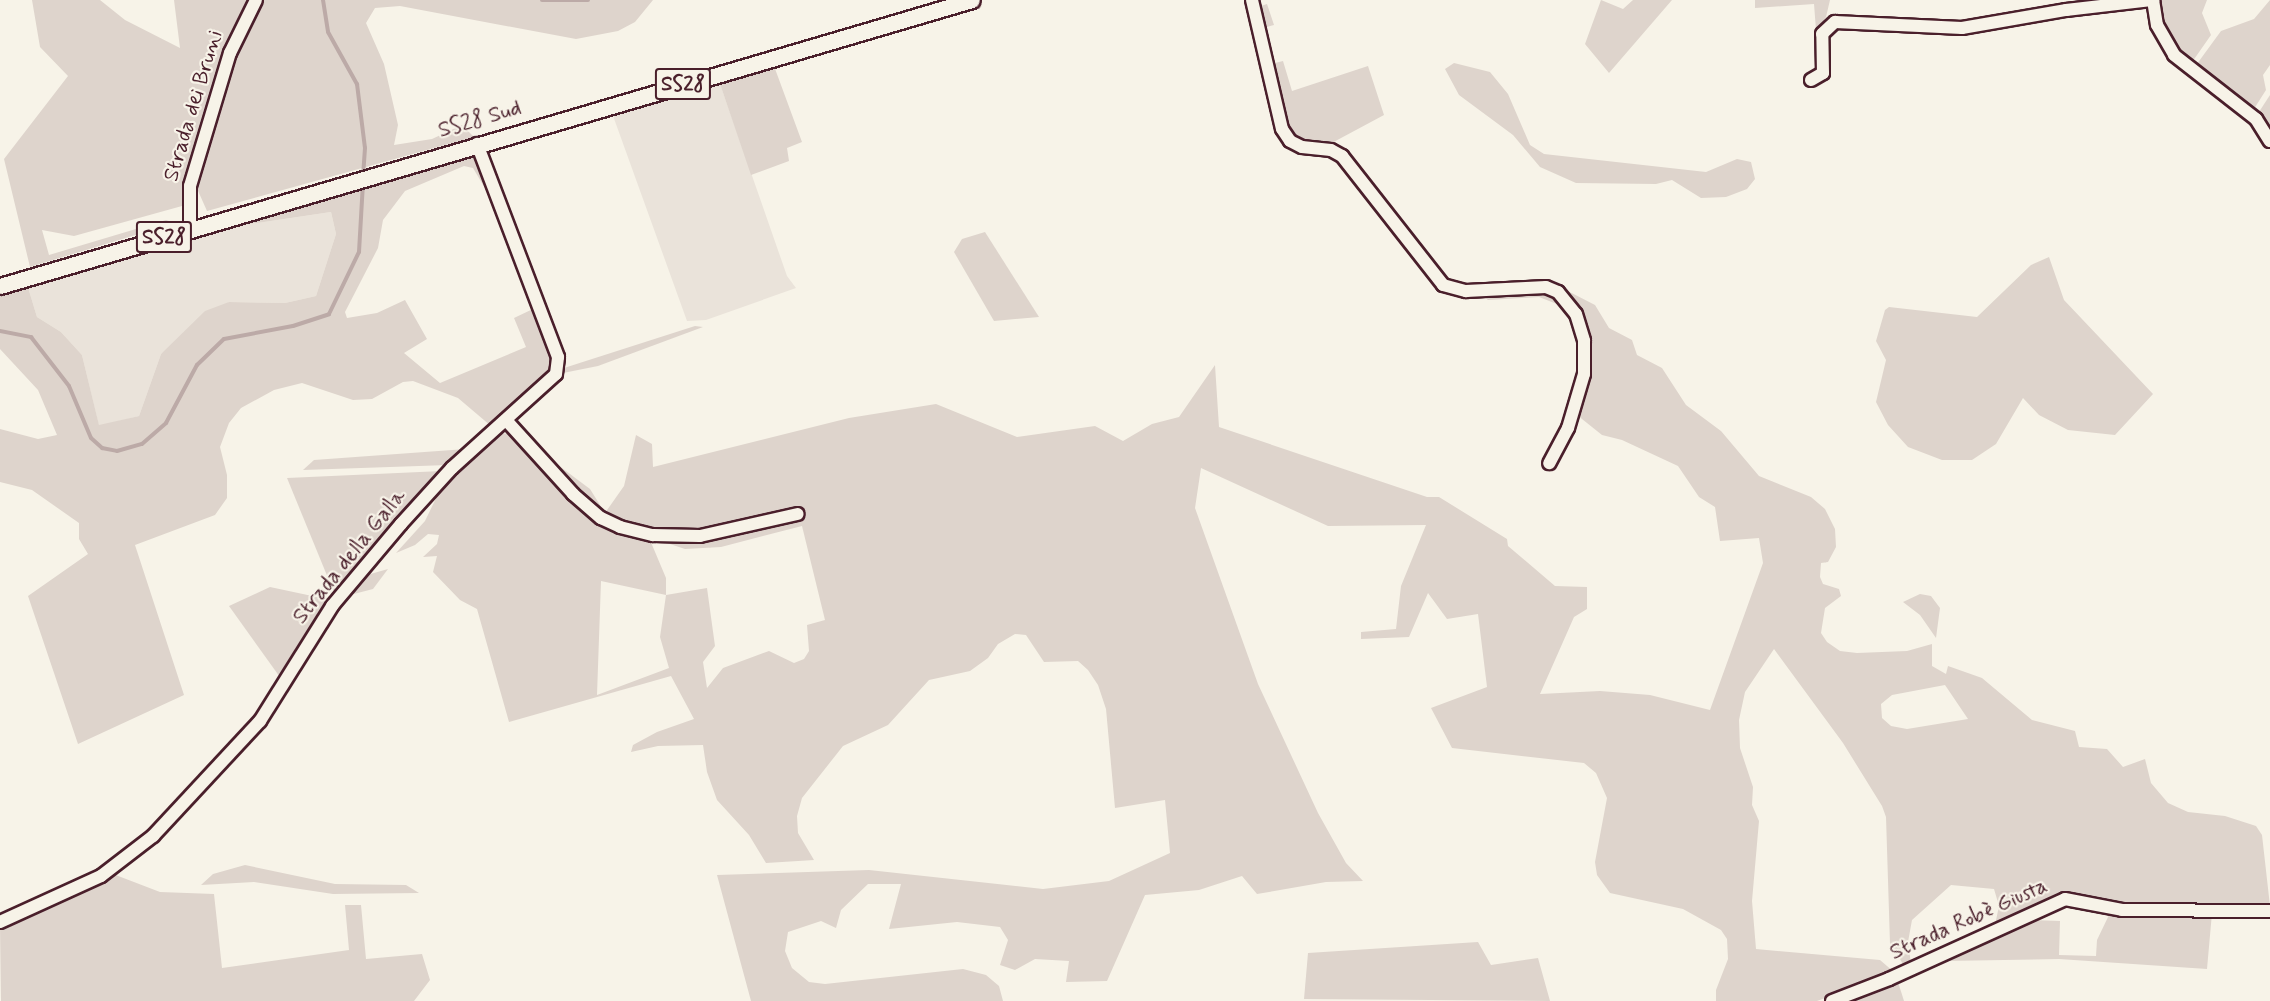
<!DOCTYPE html>
<html>
<head>
<meta charset="utf-8">
<style>
	body { margin:0 }
	#map { position:relative; width:2270px; height:1001px; overflow:hidden; background:#f7f3e8; font-family:Mynerve,sans-serif }
	div>[style] { position:absolute }
	[style*='--x'] { left:calc(var(--x)*1px); top:calc(var(--y)*1px); width:calc(var(--w)*1px); rotate:calc(var(--a)*1deg) }
	.built>* { inset:0; background:#eae3da }
	.green>* { inset:0; background:#ded4cc }
	.stream>* { height:4px; margin:-2px; padding:0 2px; transform-origin:2px; border-radius:2px; background:#bcaaa7 }
	.roads { filter:drop-shadow(2px 0 #4a1f2b) drop-shadow(-2px 0 #4a1f2b) drop-shadow(0 2px #4a1f2b) drop-shadow(0 -2px #4a1f2b) }
	.minor>* { height:12px; margin:-6px; padding:0 6px; transform-origin:6px; border-radius:6px; background:#f7f3e8 }
	.major>* { height:15px; margin:-7.5px; padding:0 7.5px; transform-origin:7.5px; border-radius:7.5px; background:#f7f3e8 }
	span { translate:-50% -50%; white-space:nowrap; text-align:center; line-height:1.15; -webkit-text-stroke:4.5px #f7f3e8; paint-order:stroke }
	.shield-label span { padding:2px 4px; background:#f7f3e8; border:2px solid; border-radius:4px; -webkit-text-stroke-width:0 }
	.shield-label { font-size:21px; color:#4a1f2b; font-weight:700 }
	.street-label { font-size:22px; color:#4a1f2b }
</style>
</head>
<body>
<div id="map">
	<div class="built">
		<i style="clip-path:polygon(719px 81px,787px 276px,796px 288px,706px 320px,687px 321px,612px 113px)"></i>
		<i style="clip-path:polygon(331px 212px,336px 234px,316px 296px,285px 303px,229px 302px,161px 354px,139px 416px,99px 426px,82px 355px,61px 332px,37px 317px,27px 284px,233px 222px,243px 225px)"></i>
	</div>
	<div class="green">
		<i style="clip-path:polygon(32px 0,100px 0,125px 20px,180px 48px,174px 0,251px 0,222px 63px,182px 206px,74px 236px,42px 230px,49px 255px,166px 220px,175px 223px,30px 267px,4px 159px,68px 76px,40px 47px)"></i>
		<i style="clip-path:polygon(261px 0,653px 0,635px 22px,618px 31px,576px 39px,400px 6px,375px 8px,366px 23px,384px 64px,398px 125px,394px 145px,432px 139px,462px 125px,474px 137px,207px 211px,195px 184px,235px 52px)"></i>
		<i style="clip-path:polygon(1601px 0,1623px 9px,1633px 0,1672px 0,1609px 73px,1585px 44px)"></i>
		<i style="clip-path:polygon(1755px 0,1830px 0,1826px 17px,1816px 30px,1814px 4px,1755px 8px)"></i>
		<i style="clip-path:polygon(2157px 0,2207px 0,2202px 13px,2211px 35px,2190px 65px,2163px 30px)"></i>
		<i style="clip-path:polygon(2270px 0,2270px 65px,2263px 75px,2266px 90px,2252px 112px,2194px 68px,2221px 31px,2254px 19px)"></i>
		<i style="clip-path:polygon(1267px 4px,1274px 25px,1263px 28px,1258px 7px)"></i>
		<i style="clip-path:polygon(1283px 61px,1292px 91px,1368px 66px,1384px 115px,1328px 145px,1296px 140px,1286px 129px,1271px 64px)"></i>
		<i style="clip-path:polygon(1454px 63px,1490px 72px,1508px 94px,1530px 145px,1544px 154px,1706px 172px,1737px 159px,1751px 162px,1755px 179px,1747px 189px,1726px 197px,1701px 198px,1672px 180px,1656px 184px,1576px 183px,1540px 167px,1513px 135px,1459px 95px,1445px 69px)"></i>
		<i style="clip-path:polygon(774px 66px,802px 142px,787px 148px,789px 161px,751px 175px,719px 81px)"></i>
		<i style="clip-path:polygon(2270px 95px,2270px 126px,2268px 127px,2257px 115px)"></i>
		<i style="clip-path:polygon(468px 155px,477px 158px,492px 200px,473px 168px,464px 166px,405px 191px,383px 220px,378px 248px,345px 312px,347px 318px,377px 313px,405px 300px,427px 339px,404px 353px,440px 383px,526px 347px,514px 318px,535px 308px,553px 354px,553px 369px,491px 426px,458px 398px,413px 381px,403px 382px,372px 399px,353px 400px,302px 383px,274px 390px,241px 408px,229px 423px,220px 447px,227px 475px,227px 498px,215px 515px,135px 545px,184px 695px,78px 744px,28px 596px,88px 554px,79px 539px,79px 523px,32px 490px,0 482px,0 429px,38px 439px,57px 435px,38px 390px,0 349px,0 292px,27px 284px,37px 317px,61px 332px,82px 355px,99px 425px,139px 416px,161px 354px,205px 311px,229px 302px,285px 303px,316px 296px,336px 234px,331px 212px,243px 225px,233px 222px)"></i>
		<i style="clip-path:polygon(985px 232px,1039px 317px,994px 321px,954px 252px,962px 239px)"></i>
		<i style="clip-path:polygon(2049px 257px,2064px 300px,2153px 394px,2115px 435px,2068px 430px,2039px 415px,2023px 398px,1996px 444px,1972px 460px,1942px 460px,1908px 447px,1888px 425px,1876px 402px,1886px 360px,1876px 341px,1885px 310px,1889px 307px,1977px 317px,2031px 265px)"></i>
		<i style="clip-path:polygon(evenodd,1556px 285px,1595px 305px,1609px 328px,1632px 340px,1637px 355px,1662px 368px,1686px 405px,1721px 431px,1759px 476px,1811px 497px,1825px 509px,1835px 529px,1836px 547px,1828px 562px,1821px 563px,1820px 577px,1823px 584px,1839px 589px,1841px 596px,1825px 608px,1821px 633px,1827px 642px,1840px 651px,1857px 653px,1907px 651px,1932px 644px,1932px 666px,1946px 674px,1948px 666px,1982px 678px,2032px 720px,2075px 731px,2079px 747px,2107px 749px,2123px 767px,2145px 759px,2151px 783px,2168px 803px,2188px 812px,2225px 816px,2256px 826px,2262px 835px,2270px 906px,2114px 904px,2063px 895px,1995px 925px,1999px 906px,1994px 889px,1951px 885px,1912px 920px,1908px 942px,1911px 964px,1905px 967px,1890px 944px,1886px 817px,1882px 806px,1843px 743px,1774px 649px,1745px 692px,1739px 720px,1740px 748px,1753px 787px,1752px 805px,1759px 821px,1752px 901px,1756px 949px,1880px 960px,1894px 972px,1817px 1001px,1716px 1001px,1716px 990px,1728px 959px,1727px 939px,1721px 930px,1683px 909px,1610px 893px,1597px 875px,1595px 862px,1607px 798px,1596px 773px,1584px 763px,1452px 748px,1431px 708px,1487px 687px,1478px 614px,1447px 619px,1428px 593px,1409px 637px,1361px 639px,1361px 632px,1396px 629px,1401px 586px,1426px 525px,1328px 526px,1201px 468px,1195px 508px,1258px 684px,1318px 813px,1346px 863px,1363px 881px,1326px 882px,1257px 894px,1242px 876px,1199px 890px,1145px 895px,1107px 981px,1066px 982px,1069px 961px,1035px 959px,1015px 970px,1000px 965px,1008px 940px,1000px 927px,957px 922px,889px 929px,901px 884px,868px 884px,841px 910px,836px 928px,821px 921px,788px 932px,785px 951px,792px 968px,809px 982px,825px 984px,963px 969px,986px 975px,999px 986px,1003px 1001px,751px 1001px,717px 875px,869px 870px,1043px 889px,1109px 881px,1170px 853px,1165px 800px,1115px 808px,1106px 709px,1098px 685px,1088px 670px,1078px 661px,1044px 662px,1026px 635px,1015px 634px,998px 644px,988px 658px,970px 671px,929px 680px,888px 725px,843px 746px,802px 798px,797px 816px,798px 833px,814px 860px,766px 863px,749px 835px,717px 800px,707px 772px,703px 745px,658px 746px,631px 752px,633px 745px,657px 732px,694px 719px,671px 676px,509px 722px,477px 609px,460px 600px,433px 572px,437px 556px,423px 557px,437px 544px,439px 535px,428px 534px,415px 545px,396px 553px,425px 521px,441px 488px,455px 472px,499px 434px,511px 433px,623px 534px,650px 540px,666px 578px,666px 595px,707px 588px,715px 646px,703px 662px,707px 688px,723px 668px,769px 651px,794px 663px,804px 659px,809px 651px,807px 625px,825px 620px,802px 526px,721px 547px,685px 549px,661px 541px,717px 539px,799px 519px,702px 530px,655px 530px,625px 523px,605px 514px,553px 466px,558px 465px,590px 489px,605px 513px,624px 486px,636px 435px,652px 444px,653px 467px,849px 418px,936px 404px,1017px 437px,1095px 426px,1123px 441px,1152px 424px,1179px 417px,1215px 365px,1219px 427px,1427px 497px,1439px 497px,1507px 539px,1508px 546px,1555px 586px,1587px 587px,1587px 609px,1574px 617px,1540px 694px,1600px 691px,1650px 695px,1710px 710px,1763px 563px,1759px 538px,1720px 541px,1715px 507px,1699px 497px,1678px 466px,1622px 440px,1602px 435px,1577px 415px,1589px 355px,1556px 285px,601px 581px,666px 595px,660px 637px,669px 668px,597px 695px,601px 581px,1556px 285px,1945px 685px,1968px 719px,1907px 729px,1891px 726px,1882px 718px,1881px 704px,1892px 695px,1945px 685px)"></i>
		<i style="clip-path:polygon(1479px 293px,1550px 293px,1567px 308px,1539px 297px,1488px 300px)"></i>
		<i style="clip-path:polygon(695px 326px,703px 327px,598px 366px,563px 373px,564px 368px)"></i>
		<i style="clip-path:polygon(466px 449px,448px 465px,303px 470px,314px 460px)"></i>
		<i style="clip-path:polygon(442px 471px,335px 595px,287px 478px)"></i>
		<i style="clip-path:polygon(388px 569px,373px 589px,346px 596px,367px 575px)"></i>
		<i style="clip-path:polygon(270px 587px,331px 600px,282px 680px,229px 606px)"></i>
		<i style="clip-path:polygon(1920px 594px,1931px 596px,1940px 608px,1936px 638px,1920px 615px,1903px 602px)"></i>
		<i style="clip-path:polygon(245px 865px,335px 884px,406px 885px,419px 893px,333px 894px,254px 882px,201px 885px,213px 874px)"></i>
		<i style="clip-path:polygon(113px 874px,160px 892px,214px 894px,222px 968px,349px 950px,345px 905px,361px 905px,366px 959px,422px 954px,430px 980px,414px 1001px,1px 1001px,0 927px)"></i>
		<i style="clip-path:polygon(2212px 913px,2207px 969px,2059px 959px,1944px 961px,2030px 920px,2060px 921px,2059px 955px,2096px 956px,2097px 940px,2109px 915px)"></i>
		<i style="clip-path:polygon(1478px 942px,1491px 965px,1538px 958px,1550px 1001px,1304px 999px,1308px 953px)"></i>
		<i style="clip-path:polygon(1898px 982px,1904px 1001px,1850px 1001px,1880px 989px)"></i>
	</div>
	<div class="stream">
		<i style="--x:323;--y:0;--w:32;--a:81"></i>
		<i style="--x:328;--y:32;--w:60;--a:60.9"></i>
		<i style="--x:357;--y:84;--w:64;--a:82.9"></i>
		<i style="--x:365;--y:148;--w:28;--a:94"></i>
		<i style="--x:542;--y:0;--w:46;--a:0"></i>
		<i style="--x:0;--y:331;--w:32;--a:11"></i>
		<i style="--x:31;--y:337;--w:62;--a:52.2"></i>
		<i style="--x:69;--y:386;--w:56;--a:67.1"></i>
		<i style="--x:91;--y:438;--w:15;--a:42"></i>
		<i style="--x:102;--y:448;--w:15;--a:11"></i>
		<i style="--x:117;--y:451;--w:26;--a:-16"></i>
		<i style="--x:142;--y:444;--w:32;--a:-41"></i>
		<i style="--x:166;--y:423;--w:66;--a:-61.9"></i>
		<i style="--x:197;--y:365;--w:37;--a:-44"></i>
		<i style="--x:224;--y:339;--w:70;--a:-10.7"></i>
		<i style="--x:293;--y:326;--w:38;--a:-18"></i>
		<i style="--x:329;--y:314;--w:69;--a:-64.2"></i>
		<i style="--x:359;--y:252;--w:69;--a:-86.7"></i>
	</div>
	<div class="roads">
		<div class="minor">
			<i style="--x:1252;--y:0;--w:132;--a:76.9"></i>
			<i style="--x:1282;--y:129;--w:14;--a:56"></i>
			<i style="--x:1290;--y:141;--w:13;--a:27"></i>
			<i style="--x:1302;--y:147;--w:29;--a:6"></i>
			<i style="--x:1331;--y:150;--w:13;--a:29"></i>
			<i style="--x:1342;--y:156;--w:164;--a:51.9"></i>
			<i style="--x:1443;--y:285;--w:24;--a:15"></i>
			<i style="--x:1466;--y:291;--w:80;--a:-2.9"></i>
			<i style="--x:1546;--y:287;--w:13;--a:23"></i>
			<i style="--x:1558;--y:292;--w:28;--a:51"></i>
			<i style="--x:1576;--y:314;--w:28;--a:73"></i>
			<i style="--x:1584;--y:341;--w:33;--a:90"></i>
			<i style="--x:1584;--y:374;--w:56;--a:106.5"></i>
			<i style="--x:1568;--y:428;--w:40;--a:118"></i>
			<i style="--x:2153;--y:0;--w:25;--a:81"></i>
			<i style="--x:2157;--y:25;--w:34;--a:60"></i>
			<i style="--x:2174;--y:55;--w:104;--a:38"></i>
			<i style="--x:2256;--y:119;--w:26;--a:58"></i>
			<i style="--x:1811;--y:80;--w:14;--a:-30"></i>
			<i style="--x:1823;--y:73;--w:39;--a:-91"></i>
			<i style="--x:1822;--y:34;--w:18;--a:-43"></i>
			<i style="--x:1835;--y:22;--w:127;--a:2.7"></i>
			<i style="--x:1962;--y:28;--w:106;--a:-9.8"></i>
			<i style="--x:2066;--y:10;--w:88;--a:-6.6"></i>
			<i style="--x:190;--y:229;--w:43;--a:-90"></i>
			<i style="--x:190;--y:186;--w:139;--a:-73.3"></i>
			<i style="--x:230;--y:53;--w:59;--a:-63.9"></i>
			<i style="--x:506;--y:420;--w:100;--a:47.8"></i>
			<i style="--x:573;--y:494;--w:37;--a:41"></i>
			<i style="--x:601;--y:518;--w:21;--a:25"></i>
			<i style="--x:620;--y:527;--w:34;--a:14"></i>
			<i style="--x:653;--y:535;--w:47;--a:1.2"></i>
			<i style="--x:700;--y:536;--w:100;--a:-12.7"></i>
			<i style="--x:0;--y:922;--w:111;--a:-24.5"></i>
			<i style="--x:101;--y:876;--w:66;--a:-37.6"></i>
			<i style="--x:153;--y:836;--w:157;--a:-47.1"></i>
			<i style="--x:260;--y:721;--w:136;--a:-57.9"></i>
			<i style="--x:332;--y:606;--w:107;--a:-49.9"></i>
			<i style="--x:401;--y:524;--w:76;--a:-47.7"></i>
			<i style="--x:452;--y:468;--w:140;--a:-42.1"></i>
			<i style="--x:556;--y:374;--w:17;--a:-83"></i>
			<i style="--x:558;--y:357;--w:228;--a:-110.8"></i>
			<i style="--x:1832;--y:1001;--w:61;--a:-21.1"></i>
			<i style="--x:1889;--y:979;--w:193;--a:-24.4"></i>
			<i style="--x:2065;--y:899;--w:58;--a:10.9"></i>
			<i style="--x:2122;--y:910;--w:148;--a:0.4"></i>
		</div>
		<div class="major">
			<i style="--x:0;--y:286;--w:1013;--a:-16.4"></i>
		</div>
	</div>
	<div class="shield-label">
		<span style="left:683px;top:84px">SS28</span>
		<span style="left:164px;top:237px">SS28</span>
	</div>
	<div class="street-label">
		<span style="left:194px;top:106px;rotate:-73deg">Strada dei Bruni</span>
		<span style="left:480px;top:120px;rotate:-16deg">SS28 Sud</span>
		<span style="left:350px;top:557px;rotate:-51deg">Strada della Galla</span>
		<span style="left:1969px;top:920px;rotate:-24deg">Strada Robè Giusta</span>
	</div>
</div>
</body>
</html>
